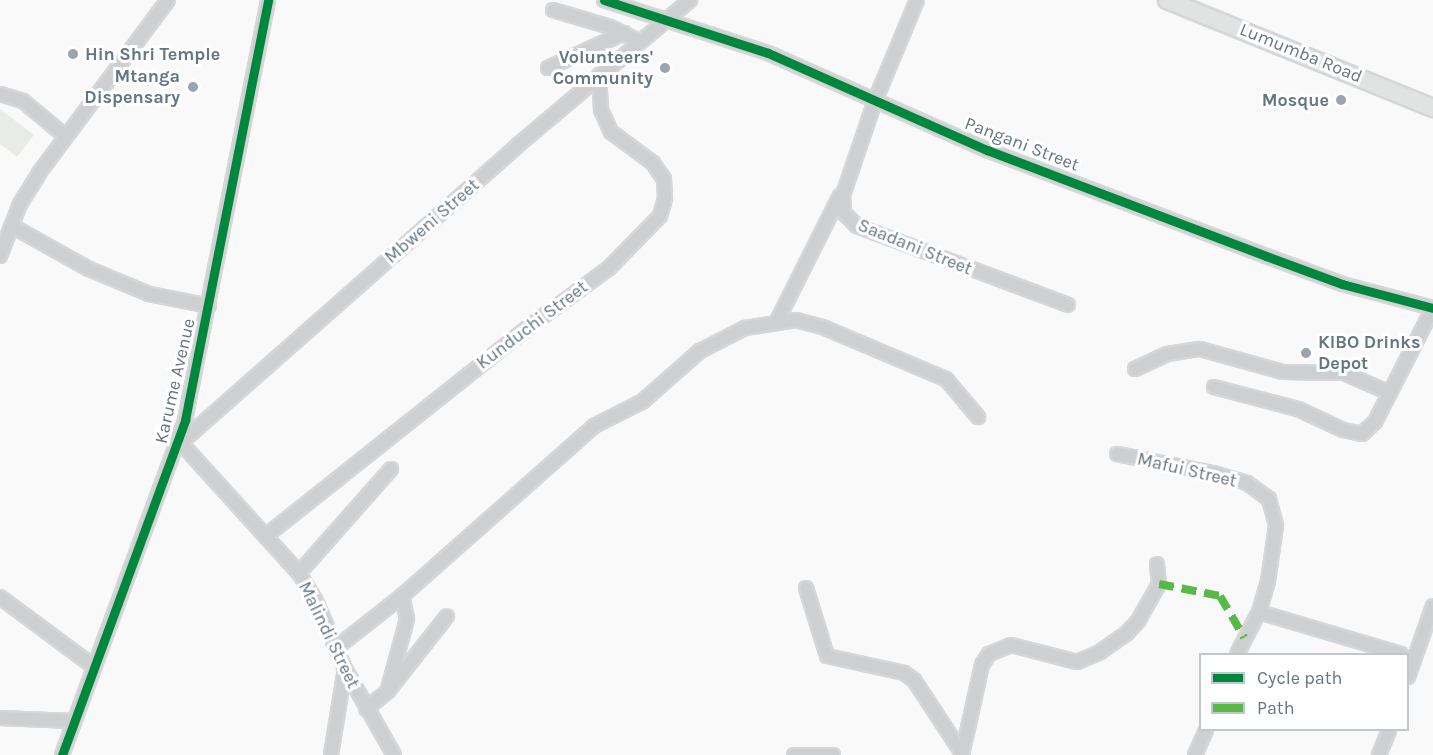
<!DOCTYPE html>
<html>
<head>
<meta charset="utf-8">
<style>
	body { margin:0 }
	#map { position:relative; width:1433px; height:755px; overflow:hidden; background:#f9f9f9; font-family:Karla,sans-serif }
	div>[style] { position:absolute }
	[style*='--x'] { left:calc(var(--x)*1px); top:calc(var(--y)*1px); width:calc(var(--w)*1px); rotate:calc(var(--a)*1deg) }
	.green>* { inset:0; background:#e8ebe6 }
	.roads { filter:drop-shadow(2px 0 #d5d6d7) drop-shadow(-2px 0 #d5d6d7) drop-shadow(0 2px #d5d6d7) drop-shadow(0 -2px #d5d6d7) }
	.minor>* { height:12px; margin:-6px; padding:0 6px; transform-origin:6px; border-radius:6px; background:#cecfd0 }
	.major>* { height:16px; margin:-8px; padding:0 8px; transform-origin:8px; border-radius:8px; background:#e1e2e2 }
	.quiet>* { height:8px; margin-top:-4px; transform-origin:0; background:repeating-linear-gradient(90deg,#58b947 0 15px,transparent 0 23px) }
	.cycleway>* { height:9px; margin:-4.5px; padding:0 4.5px; transform-origin:4.5px; border-radius:4.5px; background:#00873e }
	.dots>* { width:16px; height:16px; translate:-50% -50%; box-sizing:border-box; border:3px solid #fff; border-radius:50% }
	span { translate:-50% -50%; white-space:nowrap; text-align:center; line-height:1.15; -webkit-text-stroke:6px #fff; paint-order:stroke }
	.street-label { font-size:18px; color:#657683 }
	.poi-label { font-size:18px; color:#657683; font-weight:700 }
	.left { translate:0 -50%; text-align:left }
	.right { translate:-100% -50%; text-align:right }
	.legend { position:absolute; left:1199px; top:653px; width:210px; height:78px; box-sizing:border-box; background:#fff; border:2px solid #c1c8cd; margin:0; padding:8px 10px; list-style:none; font-size:18px; color:#657683 }
	.legend li { display:flex; align-items:center; gap:12px; height:30px }
	.legend b { width:30px; border:2px solid #c1c8cd }
</style>
</head>
<body>
<div id="map">
	<div class="green">
		<i style="clip-path:polygon(0 109px,34px 135px,17px 157px,0 144px)"></i>
	</div>
	<div class="roads">
		<div class="minor">
			<i style="--x:604;--y:0;--w:172;--a:17.9"></i>
			<i style="--x:768;--y:53;--w:240;--a:23.9"></i>
			<i style="--x:987;--y:150;--w:298;--a:20.8"></i>
			<i style="--x:1266;--y:256;--w:81;--a:20.2"></i>
			<i style="--x:1342;--y:284;--w:94;--a:14.8"></i>
			<i style="--x:917;--y:0;--w:109;--a:112.6"></i>
			<i style="--x:875;--y:101;--w:99;--a:108.8"></i>
			<i style="--x:843;--y:195;--w:18;--a:87"></i>
			<i style="--x:844;--y:213;--w:18;--a:45"></i>
			<i style="--x:857;--y:226;--w:225;--a:20.5"></i>
			<i style="--x:553;--y:10;--w:59;--a:16.6"></i>
			<i style="--x:610;--y:27;--w:32;--a:26"></i>
			<i style="--x:548;--y:68;--w:84;--a:-24.7"></i>
			<i style="--x:0;--y:94;--w:24;--a:17"></i>
			<i style="--x:23;--y:101;--w:55;--a:39.8"></i>
			<i style="--x:12;--y:226;--w:88;--a:29.2"></i>
			<i style="--x:89;--y:269;--w:65;--a:22.6"></i>
			<i style="--x:149;--y:294;--w:61;--a:11.3"></i>
			<i style="--x:0;--y:256;--w:56;--a:-69"></i>
			<i style="--x:20;--y:204;--w:36;--a:-58"></i>
			<i style="--x:39;--y:173;--w:216;--a:-53.3"></i>
			<i style="--x:777;--y:321;--w:140;--a:-63.3"></i>
			<i style="--x:1135;--y:369;--w:35;--a:-25"></i>
			<i style="--x:1167;--y:354;--w:33;--a:-9"></i>
			<i style="--x:1200;--y:349;--w:86;--a:15.5"></i>
			<i style="--x:1283;--y:372;--w:61;--a:0.9"></i>
			<i style="--x:1344;--y:373;--w:50;--a:23.5"></i>
			<i style="--x:1214;--y:387;--w:87;--a:14.7"></i>
			<i style="--x:1298;--y:409;--w:50;--a:25"></i>
			<i style="--x:1343;--y:430;--w:19;--a:12"></i>
			<i style="--x:1362;--y:434;--w:18;--a:-43"></i>
			<i style="--x:1375;--y:422;--w:128;--a:-63"></i>
			<i style="--x:181;--y:443;--w:176;--a:47.8"></i>
			<i style="--x:299;--y:573;--w:33;--a:59"></i>
			<i style="--x:316;--y:601;--w:74;--a:66.9"></i>
			<i style="--x:345;--y:669;--w:99;--a:60.3"></i>
			<i style="--x:177;--y:446;--w:455;--a:-41.4"></i>
			<i style="--x:518;--y:145;--w:225;--a:-40.1"></i>
			<i style="--x:1117;--y:454;--w:98;--a:11.2"></i>
			<i style="--x:1213;--y:473;--w:35;--a:16"></i>
			<i style="--x:1247;--y:483;--w:27;--a:36"></i>
			<i style="--x:1269;--y:499;--w:28;--a:75"></i>
			<i style="--x:1276;--y:526;--w:56;--a:98.3"></i>
			<i style="--x:1268;--y:581;--w:32;--a:106"></i>
			<i style="--x:1259;--y:612;--w:47;--a:117.6"></i>
			<i style="--x:267;--y:535;--w:331;--a:-38.5"></i>
			<i style="--x:526;--y:329;--w:103;--a:-36.3"></i>
			<i style="--x:609;--y:268;--w:73;--a:-45.6"></i>
			<i style="--x:660;--y:216;--w:19;--a:-74"></i>
			<i style="--x:665;--y:198;--w:19;--a:-93"></i>
			<i style="--x:664;--y:179;--w:19;--a:-125"></i>
			<i style="--x:653;--y:163;--w:52;--a:-143.6"></i>
			<i style="--x:611;--y:132;--w:24;--a:-114"></i>
			<i style="--x:601;--y:110;--w:35;--a:-93"></i>
			<i style="--x:299;--y:573;--w:139;--a:-48.5"></i>
			<i style="--x:806;--y:588;--w:71;--a:72.8"></i>
			<i style="--x:827;--y:656;--w:79;--a:12.4"></i>
			<i style="--x:904;--y:673;--w:12;--a:35"></i>
			<i style="--x:914;--y:680;--w:87;--a:56.7"></i>
			<i style="--x:0;--y:597;--w:116;--a:36.6"></i>
			<i style="--x:1259;--y:612;--w:148;--a:16.5"></i>
			<i style="--x:336;--y:648;--w:84;--a:-38.2"></i>
			<i style="--x:402;--y:596;--w:256;--a:-41.5"></i>
			<i style="--x:594;--y:426;--w:55;--a:-27"></i>
			<i style="--x:643;--y:401;--w:76;--a:-41.3"></i>
			<i style="--x:700;--y:351;--w:51;--a:-27.1"></i>
			<i style="--x:745;--y:328;--w:52;--a:-8.9"></i>
			<i style="--x:796;--y:320;--w:30;--a:15"></i>
			<i style="--x:825;--y:328;--w:131;--a:22.9"></i>
			<i style="--x:946;--y:379;--w:50;--a:49.9"></i>
			<i style="--x:1408;--y:677;--w:75;--a:-70.6"></i>
			<i style="--x:388;--y:689;--w:73;--a:-74.8"></i>
			<i style="--x:407;--y:619;--w:24;--a:-102"></i>
			<i style="--x:366;--y:709;--w:28;--a:-39"></i>
			<i style="--x:388;--y:691;--w:95;--a:-51.8"></i>
			<i style="--x:0;--y:718;--w:73;--a:2.4"></i>
			<i style="--x:62;--y:755;--w:357;--a:-69.8"></i>
			<i style="--x:185;--y:420;--w:428;--a:-78.8"></i>
			<i style="--x:331;--y:755;--w:87;--a:-80.8"></i>
			<i style="--x:794;--y:755;--w:39;--a:0"></i>
			<i style="--x:962;--y:755;--w:92;--a:-77.5"></i>
			<i style="--x:982;--y:665;--w:13;--a:-58"></i>
			<i style="--x:989;--y:654;--w:24;--a:-22"></i>
			<i style="--x:1011;--y:645;--w:68;--a:14.4"></i>
			<i style="--x:1077;--y:662;--w:25;--a:-23"></i>
			<i style="--x:1100;--y:652;--w:32;--a:-35"></i>
			<i style="--x:1126;--y:634;--w:18;--a:-47"></i>
			<i style="--x:1138;--y:621;--w:43;--a:-60.4"></i>
			<i style="--x:1159;--y:584;--w:20;--a:-96"></i>
			<i style="--x:1195;--y:755;--w:27;--a:-66"></i>
			<i style="--x:1379;--y:755;--w:27;--a:-68"></i>
		</div>
		<div class="major">
			<i style="--x:1167;--y:0;--w:287;--a:22.1"></i>
		</div>
	</div>
	<div class="quiet">
		<i style="--x:1159;--y:584;--w:62;--a:11.1"></i>
		<i style="--x:1220;--y:596;--w:48;--a:59.7"></i>
	</div>
	<div class="cycleway">
		<i style="--x:604;--y:0;--w:172;--a:17.9"></i>
		<i style="--x:768;--y:53;--w:240;--a:23.9"></i>
		<i style="--x:987;--y:150;--w:298;--a:20.8"></i>
		<i style="--x:1266;--y:256;--w:81;--a:20.2"></i>
		<i style="--x:1342;--y:284;--w:94;--a:14.8"></i>
		<i style="--x:62;--y:755;--w:357;--a:-69.8"></i>
		<i style="--x:185;--y:420;--w:428;--a:-78.8"></i>
	</div>
	<div class="dots">
		<i style="left:73px;top:54px;background:#99a4ac"></i>
		<i style="left:665px;top:68px;background:#99a4ac"></i>
		<i style="left:193px;top:87px;background:#99a4ac"></i>
		<i style="left:1341px;top:100px;background:#99a4ac"></i>
		<i style="left:1306px;top:353px;background:#99a4ac"></i>
	</div>
	<div class="street-label">
		<span style="left:1301px;top:53px;rotate:22deg">Lumumba Road</span>
		<span style="left:1022px;top:144px;rotate:21deg">Pangani Street</span>
		<span style="left:432px;top:221px;rotate:-41deg">Mbweni Street</span>
		<span style="left:915px;top:247px;rotate:22deg">Saadani Street</span>
		<span style="left:532px;top:325px;rotate:-37deg">Kunduchi Street</span>
		<span style="left:175px;top:381px;rotate:-77deg">Karume Avenue</span>
		<span style="left:1187px;top:470px;rotate:13deg">Mafui Street</span>
		<span style="left:329px;top:635px;rotate:64deg">Malindi Street</span>
	</div>
	<div class="poi-label">
		<span class="left" style="left:85px;top:54px">Hin Shri Temple</span>
		<span class="right" style="left:653px;top:68px">Volunteers'<br>Community</span>
		<span class="right" style="left:180px;top:87px">Mtanga<br>Dispensary</span>
		<span class="right" style="left:1329px;top:100px">Mosque</span>
		<span class="left" style="left:1318px;top:353px">KIBO Drinks<br>Depot</span>
	</div>
	<ul class="legend">
	<li><b style="height:8px;background:#00873e"></b>Cycle path</li>
	<li><b style="height:8px;background:#58b947"></b>Path</li>
	</ul>
</div>
</body>
</html>
